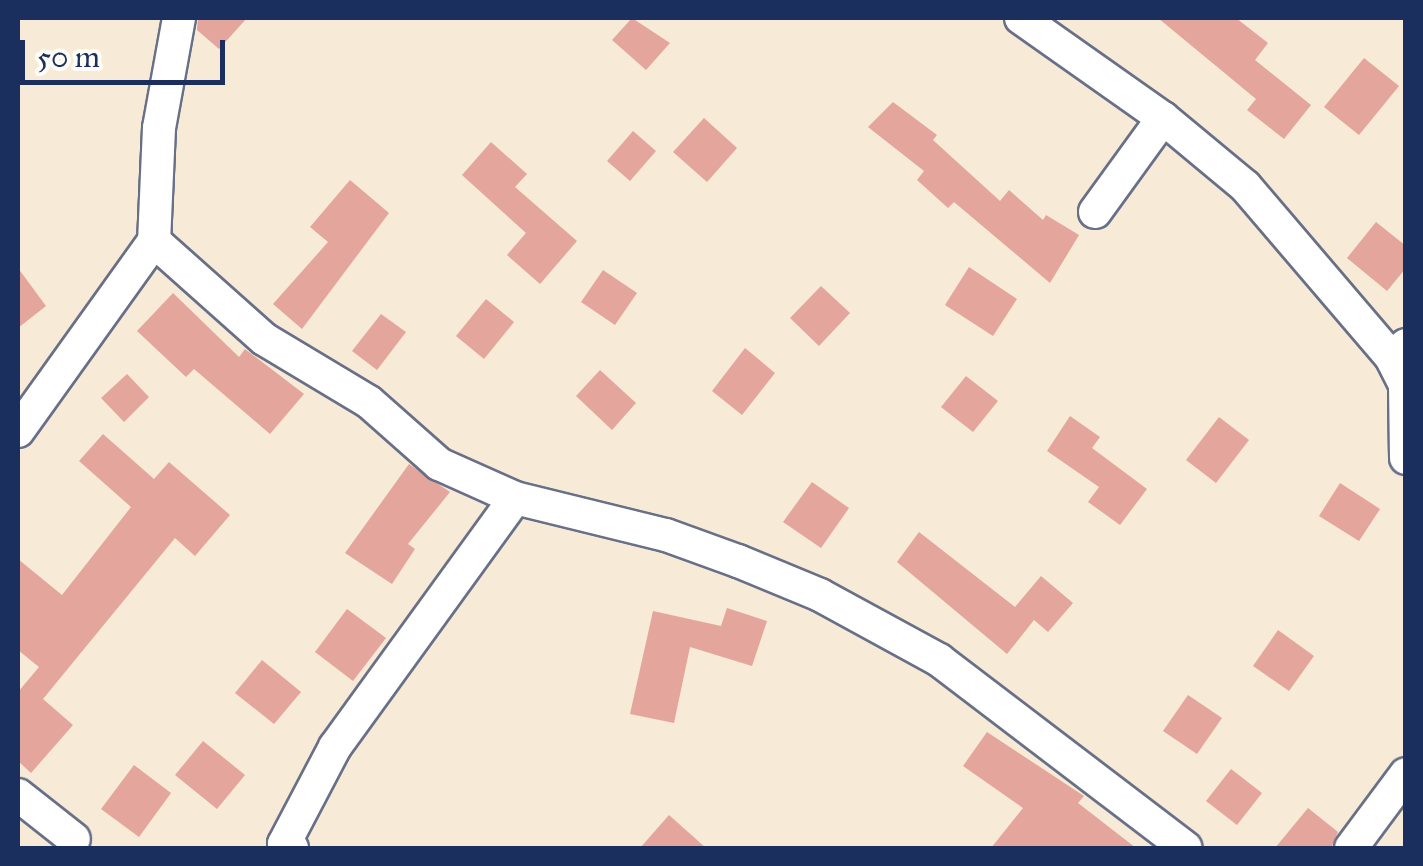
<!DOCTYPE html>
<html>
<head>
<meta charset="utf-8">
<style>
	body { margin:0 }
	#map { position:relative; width:1423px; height:866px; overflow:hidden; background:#f7ead6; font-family:"IM FELL Great Primer",serif }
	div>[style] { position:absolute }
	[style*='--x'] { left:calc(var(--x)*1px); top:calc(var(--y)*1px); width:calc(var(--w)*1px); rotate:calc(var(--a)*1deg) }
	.building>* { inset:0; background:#e4a59d }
	.roads { filter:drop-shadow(2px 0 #687088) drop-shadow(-2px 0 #687088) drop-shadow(0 2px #687088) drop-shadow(0 -2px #687088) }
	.minor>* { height:32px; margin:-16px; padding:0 16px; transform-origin:16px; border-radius:16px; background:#fff }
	span { translate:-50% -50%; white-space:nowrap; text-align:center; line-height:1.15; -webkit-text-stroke:9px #fdfcf7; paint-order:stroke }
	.frame { position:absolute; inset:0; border:20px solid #1b2f5e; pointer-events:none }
	.scale { position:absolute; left:20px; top:40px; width:205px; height:45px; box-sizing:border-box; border:5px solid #1b2f5e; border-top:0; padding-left:12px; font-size:30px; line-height:35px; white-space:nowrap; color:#1b2f5e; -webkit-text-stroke:8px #fdfcf7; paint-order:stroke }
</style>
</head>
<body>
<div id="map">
	<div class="building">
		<i style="clip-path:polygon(198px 18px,247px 18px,219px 49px,197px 30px)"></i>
		<i style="clip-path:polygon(632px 18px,670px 43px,646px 70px,612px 40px)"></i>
		<i style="clip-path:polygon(1158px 18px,1236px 18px,1268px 43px,1255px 60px,1311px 105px,1284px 139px,1247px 110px,1256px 99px)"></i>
		<i style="clip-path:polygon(1364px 58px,1399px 86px,1359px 135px,1324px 107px)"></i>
		<i style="clip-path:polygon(893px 102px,937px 135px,933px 140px,1000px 201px,1009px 190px,1043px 220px,1046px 215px,1079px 235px,1050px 283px,954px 202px,948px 208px,917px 180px,924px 171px,868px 127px)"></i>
		<i style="clip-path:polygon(704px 118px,737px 148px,707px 182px,673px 152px)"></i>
		<i style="clip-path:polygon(633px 131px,656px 151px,630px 181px,607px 161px)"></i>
		<i style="clip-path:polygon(491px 142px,527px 174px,515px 187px,577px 241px,540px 284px,507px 255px,526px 233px,462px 175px)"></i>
		<i style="clip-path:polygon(350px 180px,389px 213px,302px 329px,273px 304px,328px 242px,310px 227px)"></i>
		<i style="clip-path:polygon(1376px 222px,1406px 246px,1406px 268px,1387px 291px,1347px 258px)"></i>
		<i style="clip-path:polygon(969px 267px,1017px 299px,993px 336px,945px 305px)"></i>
		<i style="clip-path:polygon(18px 268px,46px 306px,18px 328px)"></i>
		<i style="clip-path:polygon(603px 270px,637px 293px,615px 325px,581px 302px)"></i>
		<i style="clip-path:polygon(821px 286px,850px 313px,819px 346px,790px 318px)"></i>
		<i style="clip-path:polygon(173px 293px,239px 357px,245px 349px,304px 394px,270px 434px,194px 369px,186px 377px,137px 331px)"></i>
		<i style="clip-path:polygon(486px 299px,514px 322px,484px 359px,456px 336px)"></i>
		<i style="clip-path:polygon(381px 314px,406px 332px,377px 370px,352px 351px)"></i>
		<i style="clip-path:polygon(745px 348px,775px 373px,742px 415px,712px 391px)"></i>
		<i style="clip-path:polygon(600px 370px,636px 403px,612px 430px,576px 396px)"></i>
		<i style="clip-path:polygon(127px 374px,149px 397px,124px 422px,101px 398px)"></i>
		<i style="clip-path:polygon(966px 376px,998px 401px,973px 432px,941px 407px)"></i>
		<i style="clip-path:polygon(1070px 416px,1100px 437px,1092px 448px,1147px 489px,1120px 525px,1088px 502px,1099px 487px,1047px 451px)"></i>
		<i style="clip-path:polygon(1219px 417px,1249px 440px,1216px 483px,1186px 460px)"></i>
		<i style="clip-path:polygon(103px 434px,154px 479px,169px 462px,230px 515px,195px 556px,175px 538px,43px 699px,73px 725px,31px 773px,18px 761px,18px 692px,39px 667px,18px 650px,18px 559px,62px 595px,131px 507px,79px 461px)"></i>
		<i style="clip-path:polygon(409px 464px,450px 492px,408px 544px,415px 549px,392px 584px,345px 553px)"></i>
		<i style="clip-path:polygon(812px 482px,849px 508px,821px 548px,783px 522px)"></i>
		<i style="clip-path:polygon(1340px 483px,1380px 509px,1359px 541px,1319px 516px)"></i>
		<i style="clip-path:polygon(919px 532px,1015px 607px,1041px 576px,1073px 603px,1048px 632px,1034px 620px,1007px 654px,897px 562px)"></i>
		<i style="clip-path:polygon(727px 608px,767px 621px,752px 666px,690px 647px,674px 723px,630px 714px,653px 611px,721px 626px)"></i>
		<i style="clip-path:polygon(347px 609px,386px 638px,353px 681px,315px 652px)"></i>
		<i style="clip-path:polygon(1278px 630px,1314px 656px,1289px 691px,1253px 666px)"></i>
		<i style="clip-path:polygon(262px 660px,301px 692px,274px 724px,235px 693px)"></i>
		<i style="clip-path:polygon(1188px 695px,1222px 718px,1197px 754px,1163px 731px)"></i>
		<i style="clip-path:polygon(987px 732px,1084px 796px,1078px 803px,1136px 848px,991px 848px,1023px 808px,963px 766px)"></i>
		<i style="clip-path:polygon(203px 741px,245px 775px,217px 809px,175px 775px)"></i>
		<i style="clip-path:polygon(134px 765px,171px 793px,139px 837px,101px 809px)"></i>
		<i style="clip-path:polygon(1231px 769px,1262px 793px,1237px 825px,1206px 801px)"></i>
		<i style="clip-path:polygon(1308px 808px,1338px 832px,1331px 848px,1275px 848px)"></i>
		<i style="clip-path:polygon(669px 815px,706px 848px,640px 848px)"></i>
	</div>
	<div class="roads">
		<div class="minor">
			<i style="--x:179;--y:18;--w:112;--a:100.3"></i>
			<i style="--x:159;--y:128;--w:113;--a:92.5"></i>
			<i style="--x:154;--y:241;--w:147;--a:41.7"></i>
			<i style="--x:264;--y:339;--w:122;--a:31"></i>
			<i style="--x:369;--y:402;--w:94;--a:41.5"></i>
			<i style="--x:439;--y:464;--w:83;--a:24.1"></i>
			<i style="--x:515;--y:498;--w:155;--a:13.8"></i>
			<i style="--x:666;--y:535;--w:77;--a:19.9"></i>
			<i style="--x:738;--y:561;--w:89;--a:22.5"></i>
			<i style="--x:820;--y:595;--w:136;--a:28.6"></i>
			<i style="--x:939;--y:660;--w:310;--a:37.3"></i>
			<i style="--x:1021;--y:18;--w:174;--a:35.2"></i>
			<i style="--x:1095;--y:212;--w:116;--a:-54.1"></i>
			<i style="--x:1163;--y:118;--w:107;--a:39.7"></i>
			<i style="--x:1245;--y:186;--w:225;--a:49.5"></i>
			<i style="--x:1406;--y:345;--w:19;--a:141"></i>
			<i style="--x:1391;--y:357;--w:31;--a:63"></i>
			<i style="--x:1405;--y:385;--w:73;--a:89.2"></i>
			<i style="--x:18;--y:431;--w:234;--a:-54.4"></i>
			<i style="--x:18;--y:795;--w:71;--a:38.2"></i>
			<i style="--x:292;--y:848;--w:9;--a:-153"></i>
			<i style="--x:284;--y:844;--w:110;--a:-62.3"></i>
			<i style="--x:335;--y:747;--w:307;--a:-54.1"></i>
			<i style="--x:1351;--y:848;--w:92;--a:-53.4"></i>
		</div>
	</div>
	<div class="frame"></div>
	<div class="scale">50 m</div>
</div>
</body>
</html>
